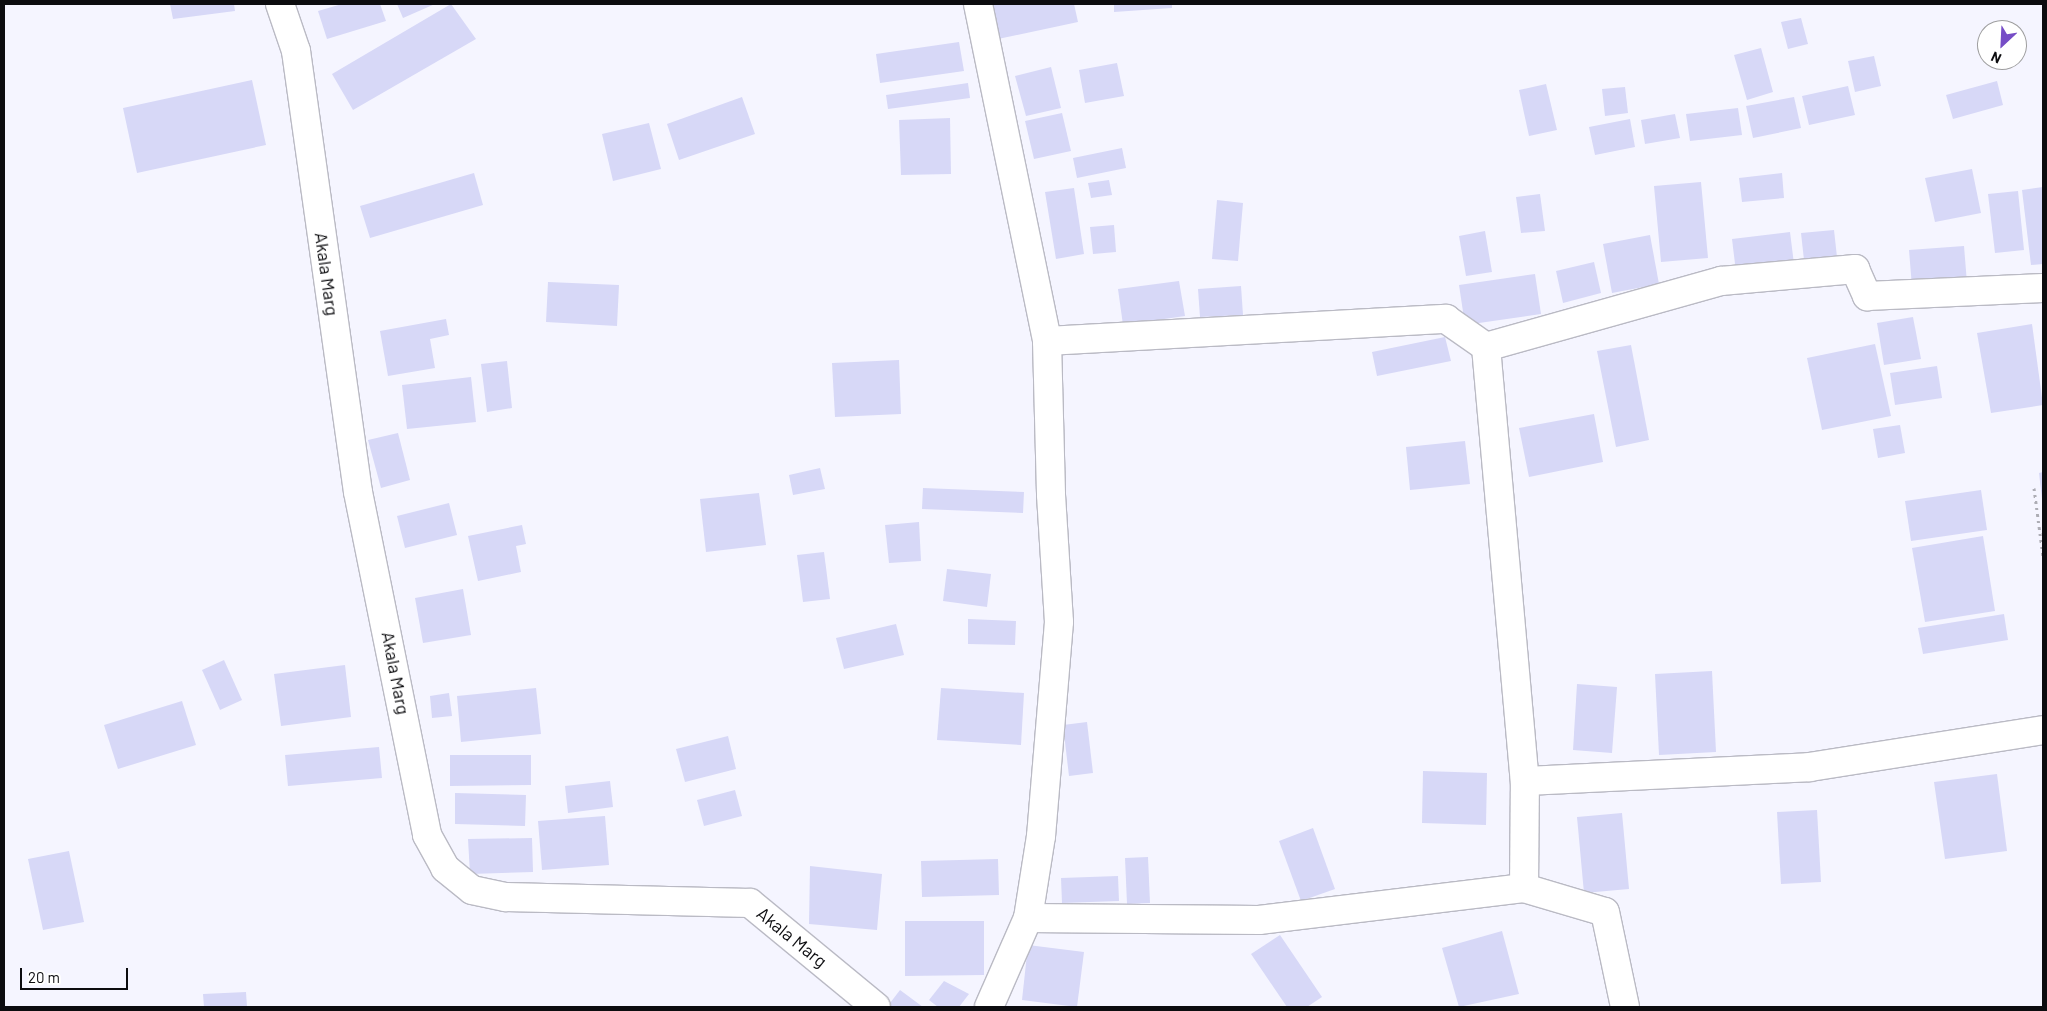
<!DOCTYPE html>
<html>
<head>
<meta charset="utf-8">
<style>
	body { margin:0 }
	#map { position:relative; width:2047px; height:1011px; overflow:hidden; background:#f5f5ff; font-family:Barlow,sans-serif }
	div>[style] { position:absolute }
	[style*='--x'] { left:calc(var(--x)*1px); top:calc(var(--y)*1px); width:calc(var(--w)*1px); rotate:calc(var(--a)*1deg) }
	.building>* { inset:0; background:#d7d8f7 }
	.path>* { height:3px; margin-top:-1.5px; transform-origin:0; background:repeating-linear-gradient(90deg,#adadb5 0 2.5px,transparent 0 6.5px) }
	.roads { filter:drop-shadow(1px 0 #babac4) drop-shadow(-1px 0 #babac4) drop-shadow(0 1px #babac4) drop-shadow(0 -1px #babac4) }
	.minor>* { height:28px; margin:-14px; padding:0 14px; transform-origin:14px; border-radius:14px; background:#fff }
	.major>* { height:28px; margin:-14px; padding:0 14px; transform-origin:14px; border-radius:14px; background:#fff }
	span { translate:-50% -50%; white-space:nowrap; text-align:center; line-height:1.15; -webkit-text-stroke:5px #fff; paint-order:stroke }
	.street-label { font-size:18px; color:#0c0c0f }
	.frame { position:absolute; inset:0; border:5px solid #0c0c0f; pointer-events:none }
	.north { position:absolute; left:1977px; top:20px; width:50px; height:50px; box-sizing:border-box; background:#fff; border:1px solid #9e9e9f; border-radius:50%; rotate:205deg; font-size:14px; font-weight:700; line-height:20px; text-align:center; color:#0c0c0f }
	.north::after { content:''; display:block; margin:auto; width:18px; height:22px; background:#764dc6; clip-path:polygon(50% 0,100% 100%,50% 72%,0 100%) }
	.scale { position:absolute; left:20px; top:968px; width:108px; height:22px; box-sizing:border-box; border:2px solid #0c0c0f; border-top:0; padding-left:6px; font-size:15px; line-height:18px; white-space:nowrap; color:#0c0c0f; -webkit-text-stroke:4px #fff; paint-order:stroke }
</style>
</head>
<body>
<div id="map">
	<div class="building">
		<i style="clip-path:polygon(170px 4px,234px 4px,235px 11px,173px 19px)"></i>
		<i style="clip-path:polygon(342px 4px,380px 4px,386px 21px,327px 39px,318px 11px)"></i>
		<i style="clip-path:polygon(397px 4px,435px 4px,403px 18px)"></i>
		<i style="clip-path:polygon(451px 4px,476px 39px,353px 110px,332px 74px)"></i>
		<i style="clip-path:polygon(990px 4px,1074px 4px,1078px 22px,998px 39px)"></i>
		<i style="clip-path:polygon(1114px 4px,1172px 4px,1172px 8px,1114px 12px)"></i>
		<i style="clip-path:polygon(1801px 18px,1808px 44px,1788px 49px,1781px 22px)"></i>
		<i style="clip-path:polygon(959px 42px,964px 71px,880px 83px,876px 54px)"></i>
		<i style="clip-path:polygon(1761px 48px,1773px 92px,1747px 100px,1734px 55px)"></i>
		<i style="clip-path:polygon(1874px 56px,1881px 86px,1855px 92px,1848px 61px)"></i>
		<i style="clip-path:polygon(1117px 63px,1124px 96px,1085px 103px,1079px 70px)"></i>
		<i style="clip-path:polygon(1051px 67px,1061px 108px,1026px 116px,1015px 76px)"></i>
		<i style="clip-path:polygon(252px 80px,266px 145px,137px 173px,123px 108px)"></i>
		<i style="clip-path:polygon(1997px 81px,2003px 105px,1953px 119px,1946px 95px)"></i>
		<i style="clip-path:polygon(968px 83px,970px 98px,888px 109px,886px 95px)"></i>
		<i style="clip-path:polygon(1546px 84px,1557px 130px,1529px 136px,1519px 90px)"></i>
		<i style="clip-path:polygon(1848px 86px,1855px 115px,1809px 125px,1802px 96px)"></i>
		<i style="clip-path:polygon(1625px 87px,1628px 113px,1605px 116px,1602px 89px)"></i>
		<i style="clip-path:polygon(742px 97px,755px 134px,679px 160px,667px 124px)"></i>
		<i style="clip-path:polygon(1794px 97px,1801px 128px,1753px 138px,1746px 106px)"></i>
		<i style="clip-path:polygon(1738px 108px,1742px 135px,1690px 141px,1686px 114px)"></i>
		<i style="clip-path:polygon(1062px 113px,1071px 151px,1034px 159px,1025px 121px)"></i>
		<i style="clip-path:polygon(1675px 114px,1680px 138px,1645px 144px,1641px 120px)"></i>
		<i style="clip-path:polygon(950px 118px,951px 174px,901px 175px,899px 120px)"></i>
		<i style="clip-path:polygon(1630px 119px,1635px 147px,1595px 155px,1589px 127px)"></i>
		<i style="clip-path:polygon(649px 123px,661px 169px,613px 181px,602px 134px)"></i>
		<i style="clip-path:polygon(1122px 148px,1126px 168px,1077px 178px,1073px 158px)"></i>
		<i style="clip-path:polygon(1972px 169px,1981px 213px,1935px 222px,1925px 178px)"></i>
		<i style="clip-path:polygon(474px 173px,483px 205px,370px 238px,360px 206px)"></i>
		<i style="clip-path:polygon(1782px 173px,1784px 198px,1742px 202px,1739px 178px)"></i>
		<i style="clip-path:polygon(1109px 180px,1112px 195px,1091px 198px,1088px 183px)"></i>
		<i style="clip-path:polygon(1701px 182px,1708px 258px,1661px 262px,1654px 186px)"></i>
		<i style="clip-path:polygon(2043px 187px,2043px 264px,2031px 265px,2022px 190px)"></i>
		<i style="clip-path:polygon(1074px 188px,1084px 254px,1056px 259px,1045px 192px)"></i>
		<i style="clip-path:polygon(2018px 191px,2024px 250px,1995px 253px,1988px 194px)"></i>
		<i style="clip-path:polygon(1540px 194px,1545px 231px,1521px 233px,1516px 197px)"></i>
		<i style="clip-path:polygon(1217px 200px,1243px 203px,1238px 261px,1212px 259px)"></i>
		<i style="clip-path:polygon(1114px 225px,1116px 252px,1093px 254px,1090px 227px)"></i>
		<i style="clip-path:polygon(1834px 230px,1837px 257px,1804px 260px,1801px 233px)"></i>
		<i style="clip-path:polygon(1485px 231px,1492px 272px,1466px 276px,1459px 236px)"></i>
		<i style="clip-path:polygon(1790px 232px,1794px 264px,1736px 272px,1732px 239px)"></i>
		<i style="clip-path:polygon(1650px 235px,1659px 284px,1612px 293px,1603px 244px)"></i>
		<i style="clip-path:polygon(1964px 246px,1967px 283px,1912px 287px,1909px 250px)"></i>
		<i style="clip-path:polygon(1594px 262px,1601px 293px,1563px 303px,1556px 271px)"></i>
		<i style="clip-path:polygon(1535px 274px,1541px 314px,1465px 325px,1459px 285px)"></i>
		<i style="clip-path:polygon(1179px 281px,1185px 316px,1123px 325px,1118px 289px)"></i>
		<i style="clip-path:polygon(548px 282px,619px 285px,617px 326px,546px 322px)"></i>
		<i style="clip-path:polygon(1241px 286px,1243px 315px,1200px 317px,1198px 289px)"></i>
		<i style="clip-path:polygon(1913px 317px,1921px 359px,1884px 365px,1877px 323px)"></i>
		<i style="clip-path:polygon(446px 319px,449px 335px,430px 339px,435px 368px,388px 376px,380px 331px)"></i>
		<i style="clip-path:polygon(2032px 324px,2043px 405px,1991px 413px,1977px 333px)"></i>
		<i style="clip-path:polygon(1445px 337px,1451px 361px,1377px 376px,1372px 352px)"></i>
		<i style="clip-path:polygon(1875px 344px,1891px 416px,1822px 430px,1807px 358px)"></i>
		<i style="clip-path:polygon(1631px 345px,1649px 440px,1616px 447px,1597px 351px)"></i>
		<i style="clip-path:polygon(899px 360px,901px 414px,835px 417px,832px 363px)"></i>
		<i style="clip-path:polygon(507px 361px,512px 408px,487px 412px,481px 364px)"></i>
		<i style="clip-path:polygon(1937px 366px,1942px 398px,1895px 405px,1890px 373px)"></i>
		<i style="clip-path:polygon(471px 377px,476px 422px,407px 429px,402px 385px)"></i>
		<i style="clip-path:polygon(1594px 414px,1603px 462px,1529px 477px,1519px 428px)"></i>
		<i style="clip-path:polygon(1900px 425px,1905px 453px,1878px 458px,1873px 429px)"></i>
		<i style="clip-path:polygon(398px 433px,410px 480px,381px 488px,368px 440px)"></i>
		<i style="clip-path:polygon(1465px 441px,1470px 484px,1410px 490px,1406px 447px)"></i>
		<i style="clip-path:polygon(820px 468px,825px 489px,793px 495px,789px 475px)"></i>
		<i style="clip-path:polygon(2043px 472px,2043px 499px,2042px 499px,2039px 473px)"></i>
		<i style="clip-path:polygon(923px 488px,1024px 492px,1023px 513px,922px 509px)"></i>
		<i style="clip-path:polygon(1981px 490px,1987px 530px,1911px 541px,1905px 501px)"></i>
		<i style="clip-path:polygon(759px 493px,766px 545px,706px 552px,700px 499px)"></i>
		<i style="clip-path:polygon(449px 503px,457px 535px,405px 548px,397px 516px)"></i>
		<i style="clip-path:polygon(919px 522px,921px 561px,889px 563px,885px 525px)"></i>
		<i style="clip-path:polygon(522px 525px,526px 544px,516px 546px,521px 572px,478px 581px,468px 536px)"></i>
		<i style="clip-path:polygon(1983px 536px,1995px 611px,1925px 622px,1912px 548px)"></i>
		<i style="clip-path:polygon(824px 552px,830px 599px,803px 602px,797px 555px)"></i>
		<i style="clip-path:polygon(947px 569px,991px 574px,987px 607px,943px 601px)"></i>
		<i style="clip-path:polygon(463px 589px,471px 635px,423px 643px,415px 598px)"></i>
		<i style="clip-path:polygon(2004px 614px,2008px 640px,1923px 654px,1918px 628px)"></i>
		<i style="clip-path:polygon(968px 619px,1016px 621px,1015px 645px,968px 644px)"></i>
		<i style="clip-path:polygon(896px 624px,904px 655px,844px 669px,836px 638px)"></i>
		<i style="clip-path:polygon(224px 660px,242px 700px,220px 710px,202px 670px)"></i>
		<i style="clip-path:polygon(345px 665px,351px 717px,281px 726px,274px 674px)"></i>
		<i style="clip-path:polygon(1712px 671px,1716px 752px,1659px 755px,1655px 674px)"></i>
		<i style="clip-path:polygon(1577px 684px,1617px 687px,1612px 753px,1573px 750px)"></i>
		<i style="clip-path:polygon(536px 688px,541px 734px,461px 742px,457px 696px)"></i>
		<i style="clip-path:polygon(941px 688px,1024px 693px,1021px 745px,937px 740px)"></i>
		<i style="clip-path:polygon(449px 693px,452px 716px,432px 718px,430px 696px)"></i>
		<i style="clip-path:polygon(182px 701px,196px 745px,118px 769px,104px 725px)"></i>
		<i style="clip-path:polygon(1087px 722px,1093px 773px,1069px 776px,1063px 725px)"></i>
		<i style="clip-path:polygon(728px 736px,736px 769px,685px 782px,676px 749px)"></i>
		<i style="clip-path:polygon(379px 747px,382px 778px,288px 786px,285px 755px)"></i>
		<i style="clip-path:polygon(450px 755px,531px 755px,531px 785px,450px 786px)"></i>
		<i style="clip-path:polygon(1423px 771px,1487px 773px,1486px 825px,1422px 823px)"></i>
		<i style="clip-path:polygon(1997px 774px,2007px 851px,1945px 859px,1934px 782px)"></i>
		<i style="clip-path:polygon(610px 781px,613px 807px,568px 813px,565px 786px)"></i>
		<i style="clip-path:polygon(735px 790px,742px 816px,704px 826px,697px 800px)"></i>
		<i style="clip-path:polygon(455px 793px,526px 795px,525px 826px,455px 824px)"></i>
		<i style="clip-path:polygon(1817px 810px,1821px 882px,1781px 884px,1777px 812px)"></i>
		<i style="clip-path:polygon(1622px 813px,1629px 889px,1584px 893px,1577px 817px)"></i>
		<i style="clip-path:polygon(605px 816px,609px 865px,542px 870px,538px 821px)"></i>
		<i style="clip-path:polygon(1313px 828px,1335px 889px,1301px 901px,1279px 841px)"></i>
		<i style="clip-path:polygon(532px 838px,533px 872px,470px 874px,468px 839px)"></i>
		<i style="clip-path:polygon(69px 851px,84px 922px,43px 930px,28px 859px)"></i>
		<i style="clip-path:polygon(1148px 857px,1150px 903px,1127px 904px,1125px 858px)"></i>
		<i style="clip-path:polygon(998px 859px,999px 895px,922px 897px,921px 861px)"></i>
		<i style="clip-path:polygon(810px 866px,882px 874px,877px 930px,809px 924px)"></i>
		<i style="clip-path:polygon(1118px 876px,1119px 901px,1062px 903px,1061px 878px)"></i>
		<i style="clip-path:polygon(905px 921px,984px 921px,984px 975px,905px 976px)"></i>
		<i style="clip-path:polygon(1502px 931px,1519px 994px,1459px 1007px,1442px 948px)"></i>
		<i style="clip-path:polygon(1280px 935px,1322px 997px,1307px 1007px,1287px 1007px,1251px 954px)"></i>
		<i style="clip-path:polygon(1028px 945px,1084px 952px,1077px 1007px,1022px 1000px)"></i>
		<i style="clip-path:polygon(944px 981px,969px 994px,959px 1007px,938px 1007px,929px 1000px)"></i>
		<i style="clip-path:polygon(900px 990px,923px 1007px,887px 1007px)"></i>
		<i style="clip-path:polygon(246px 992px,247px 1007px,204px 1007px,203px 994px)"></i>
	</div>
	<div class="path">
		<i style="--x:2034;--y:488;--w:69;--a:82.5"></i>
	</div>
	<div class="roads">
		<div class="minor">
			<i style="--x:978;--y:4;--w:344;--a:78.4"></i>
			<i style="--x:1047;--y:341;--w:154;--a:88.5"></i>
			<i style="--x:1051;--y:495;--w:127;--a:86.4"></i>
			<i style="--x:1059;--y:622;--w:215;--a:94.8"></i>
			<i style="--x:1041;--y:836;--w:83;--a:99"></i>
			<i style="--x:1028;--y:918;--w:97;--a:113.7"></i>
			<i style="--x:1047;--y:341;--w:400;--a:-3.2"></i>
			<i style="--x:1446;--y:319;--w:49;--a:35"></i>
			<i style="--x:1486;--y:347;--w:244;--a:-15.7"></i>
			<i style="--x:1721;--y:281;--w:135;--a:-5.1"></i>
			<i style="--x:1855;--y:269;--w:30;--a:66"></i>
			<i style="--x:1867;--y:296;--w:176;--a:-2.6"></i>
			<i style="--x:1486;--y:347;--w:436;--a:84.9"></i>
			<i style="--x:1524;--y:888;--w:84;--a:16.5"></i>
			<i style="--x:1605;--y:912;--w:97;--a:78.1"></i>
			<i style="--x:1028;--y:918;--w:231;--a:0.5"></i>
			<i style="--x:1259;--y:920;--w:267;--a:-6.9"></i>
			<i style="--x:1524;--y:888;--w:107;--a:-89.5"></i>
			<i style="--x:1525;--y:781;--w:285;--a:-2.8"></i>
			<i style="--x:1810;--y:767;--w:236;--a:-9"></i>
		</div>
		<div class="major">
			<i style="--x:280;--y:4;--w:50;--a:71.2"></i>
			<i style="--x:296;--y:51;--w:445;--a:82"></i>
			<i style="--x:358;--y:492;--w:350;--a:78.6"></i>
			<i style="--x:427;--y:835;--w:38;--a:61"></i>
			<i style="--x:445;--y:868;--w:35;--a:39"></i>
			<i style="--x:472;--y:890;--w:35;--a:12"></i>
			<i style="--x:506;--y:897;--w:244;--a:1.4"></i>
			<i style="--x:750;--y:903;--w:163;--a:39.5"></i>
		</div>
	</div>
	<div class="street-label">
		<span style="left:327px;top:274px;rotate:82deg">Akala Marg</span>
		<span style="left:396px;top:673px;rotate:79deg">Akala Marg</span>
		<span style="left:792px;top:937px;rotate:39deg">Akala Marg</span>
	</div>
	<div class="frame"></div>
	<div class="north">N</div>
	<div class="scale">20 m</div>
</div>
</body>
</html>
